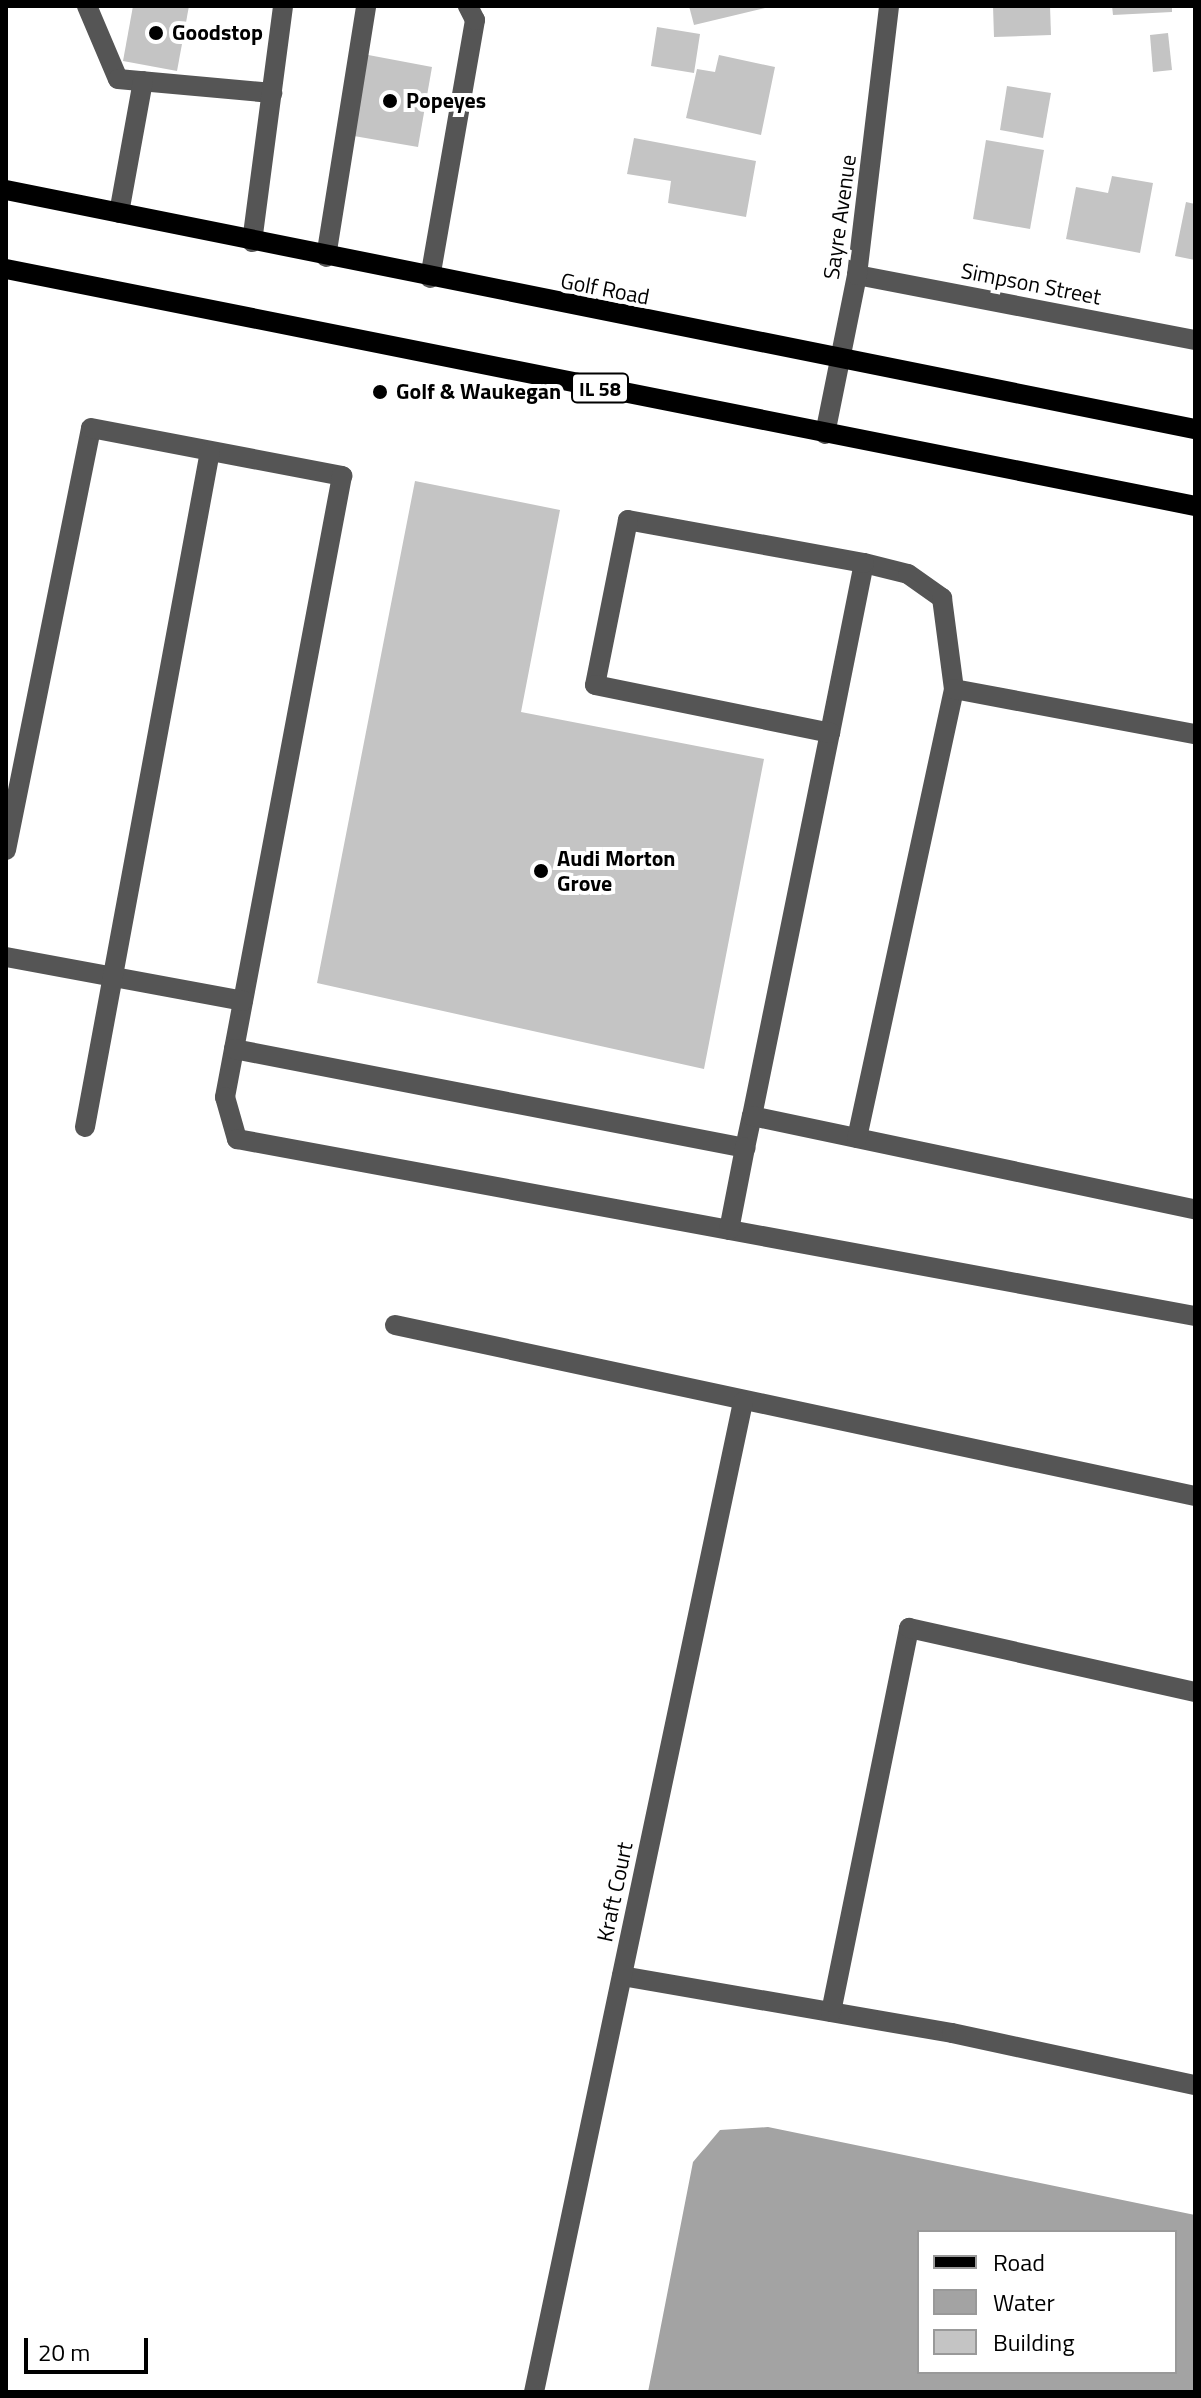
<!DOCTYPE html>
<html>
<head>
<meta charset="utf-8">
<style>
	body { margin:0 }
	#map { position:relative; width:1201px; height:2398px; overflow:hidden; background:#fff; font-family:"Titillium Web",sans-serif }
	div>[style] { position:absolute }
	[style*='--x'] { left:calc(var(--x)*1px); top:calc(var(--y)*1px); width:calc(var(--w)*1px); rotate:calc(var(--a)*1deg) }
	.water>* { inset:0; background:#a3a3a3 }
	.building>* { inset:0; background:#c4c4c4 }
	.minor>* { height:20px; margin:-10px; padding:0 10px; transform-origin:10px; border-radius:10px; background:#555 }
	.major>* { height:20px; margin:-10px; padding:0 10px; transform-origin:10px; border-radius:10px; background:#000 }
	.dots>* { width:22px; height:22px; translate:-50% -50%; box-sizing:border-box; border:4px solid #fff; border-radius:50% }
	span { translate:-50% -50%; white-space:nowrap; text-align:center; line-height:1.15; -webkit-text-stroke:8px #fff; paint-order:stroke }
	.shield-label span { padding:2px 6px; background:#fff; border:2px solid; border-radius:6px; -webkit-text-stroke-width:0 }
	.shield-label { font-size:20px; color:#000; font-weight:700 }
	.poi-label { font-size:22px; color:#000; font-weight:700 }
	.left { translate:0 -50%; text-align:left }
	.street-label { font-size:22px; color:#000 }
	.frame { position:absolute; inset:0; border:8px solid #000; pointer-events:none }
	.legend { position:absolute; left:917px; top:2230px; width:260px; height:144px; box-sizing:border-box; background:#fff; border:2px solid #999; margin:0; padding:10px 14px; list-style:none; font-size:24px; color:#000 }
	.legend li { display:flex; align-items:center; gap:16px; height:40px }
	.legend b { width:40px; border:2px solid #999 }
	.scale { position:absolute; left:24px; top:2338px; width:124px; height:36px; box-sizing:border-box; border:4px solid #000; border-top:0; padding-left:10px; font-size:24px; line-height:28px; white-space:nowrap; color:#000; -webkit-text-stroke:6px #fff; paint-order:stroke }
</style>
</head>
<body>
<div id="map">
	<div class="water">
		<i style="clip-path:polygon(evenodd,768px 2127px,1195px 2215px,1195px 2392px,648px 2392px,693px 2162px,720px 2130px,768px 2127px,919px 2232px,1175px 2232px,1175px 2372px,919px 2372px,919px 2232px)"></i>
	</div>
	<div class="building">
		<i style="clip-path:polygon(133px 6px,189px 6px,177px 71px,123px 61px)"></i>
		<i style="clip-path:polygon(689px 6px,769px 6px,769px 7px,694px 25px)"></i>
		<i style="clip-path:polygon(993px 6px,1050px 6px,1051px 35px,994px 37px)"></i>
		<i style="clip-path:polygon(1112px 6px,1172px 6px,1172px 12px,1113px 15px)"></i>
		<i style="clip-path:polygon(657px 27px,700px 34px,694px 73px,651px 66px)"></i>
		<i style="clip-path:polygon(1168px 33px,1172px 70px,1153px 72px,1150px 35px)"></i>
		<i style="clip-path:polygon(363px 54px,432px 67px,418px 147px,348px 135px)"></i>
		<i style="clip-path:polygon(719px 55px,775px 67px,761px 135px,686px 118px,697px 69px,715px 72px)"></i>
		<i style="clip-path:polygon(1007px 86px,1051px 93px,1043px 138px,1000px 130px)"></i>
		<i style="clip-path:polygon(634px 138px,756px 161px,746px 217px,668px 203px,671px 181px,627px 174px)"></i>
		<i style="clip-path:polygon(986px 140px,1044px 150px,1030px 229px,973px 219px)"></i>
		<i style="clip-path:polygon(1112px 176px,1153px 183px,1140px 253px,1066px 239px,1076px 187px,1108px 193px)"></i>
		<i style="clip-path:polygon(1186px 202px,1195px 204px,1195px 260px,1175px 256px)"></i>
		<i style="clip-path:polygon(415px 481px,560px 510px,521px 712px,764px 759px,704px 1069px,317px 983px)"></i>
	</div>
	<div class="minor">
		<i style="--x:87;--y:6;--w:79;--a:67"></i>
		<i style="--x:118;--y:79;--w:155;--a:5.2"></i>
		<i style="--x:119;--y:213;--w:134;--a:-79.7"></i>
		<i style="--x:252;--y:242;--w:238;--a:-82.5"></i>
		<i style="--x:326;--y:257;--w:254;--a:-80.9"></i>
		<i style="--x:857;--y:275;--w:344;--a:10.9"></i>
		<i style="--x:430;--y:278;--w:262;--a:-80.1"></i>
		<i style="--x:475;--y:20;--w:16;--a:-117"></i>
		<i style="--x:825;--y:434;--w:162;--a:-78.6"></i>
		<i style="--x:857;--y:275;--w:271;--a:-83.2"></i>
		<i style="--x:864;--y:563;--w:45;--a:14"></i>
		<i style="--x:908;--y:574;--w:42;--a:35.2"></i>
		<i style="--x:942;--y:598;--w:92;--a:82.5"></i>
		<i style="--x:6;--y:850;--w:430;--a:-78.6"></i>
		<i style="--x:91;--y:428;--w:256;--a:10.8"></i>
		<i style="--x:342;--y:476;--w:632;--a:100.67"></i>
		<i style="--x:225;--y:1097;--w:44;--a:74.1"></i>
		<i style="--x:237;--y:1139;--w:974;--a:10.47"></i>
		<i style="--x:6;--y:957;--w:241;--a:10.5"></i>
		<i style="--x:234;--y:1049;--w:521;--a:10.96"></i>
		<i style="--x:745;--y:1148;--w:33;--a:-78"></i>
		<i style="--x:752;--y:1116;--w:391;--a:-78.5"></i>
		<i style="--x:830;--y:733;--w:173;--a:-78.7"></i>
		<i style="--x:864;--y:563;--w:240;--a:-169.7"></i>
		<i style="--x:628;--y:520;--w:168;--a:101.3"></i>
		<i style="--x:595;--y:685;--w:240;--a:11.5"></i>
		<i style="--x:752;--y:1116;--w:453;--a:11.9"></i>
		<i style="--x:85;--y:1127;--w:687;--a:-79.52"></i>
		<i style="--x:857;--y:1138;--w:459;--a:-77.8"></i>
		<i style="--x:954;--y:689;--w:245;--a:10.6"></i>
		<i style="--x:729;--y:1230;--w:84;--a:-79"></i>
		<i style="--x:395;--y:1325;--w:818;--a:12.07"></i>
		<i style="--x:622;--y:1976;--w:335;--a:9.8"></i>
		<i style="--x:952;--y:2033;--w:249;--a:12.1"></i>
		<i style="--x:831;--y:2012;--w:392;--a:-78.5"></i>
		<i style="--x:909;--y:1628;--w:293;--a:12.6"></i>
		<i style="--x:534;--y:2392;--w:1012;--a:-78.08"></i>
	</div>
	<div class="major">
		<i style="--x:6;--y:190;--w:1213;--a:11.37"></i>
		<i style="--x:6;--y:269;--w:1212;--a:11.27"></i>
	</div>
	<div class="dots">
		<i style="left:156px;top:33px;background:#000"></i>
		<i style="left:390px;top:101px;background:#000"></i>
		<i style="left:380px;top:392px;background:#000"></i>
		<i style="left:541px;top:871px;background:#000"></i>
	</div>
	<div class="shield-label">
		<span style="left:600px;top:388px">IL 58</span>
	</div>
	<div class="poi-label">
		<span class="left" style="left:172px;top:33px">Goodstop</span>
		<span class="left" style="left:406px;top:101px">Popeyes</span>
		<span class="left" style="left:396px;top:392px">Golf &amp; Waukegan</span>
		<span class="left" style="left:557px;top:871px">Audi Morton<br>Grove</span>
	</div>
	<div class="street-label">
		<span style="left:840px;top:217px;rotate:-82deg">Sayre Avenue</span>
		<span style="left:1031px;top:284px;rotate:11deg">Simpson Street</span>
		<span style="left:605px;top:289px;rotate:11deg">Golf Road</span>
		<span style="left:615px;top:1892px;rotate:-78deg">Kraft Court</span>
	</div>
	<div class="frame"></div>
	<ul class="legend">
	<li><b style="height:10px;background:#000"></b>Road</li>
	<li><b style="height:22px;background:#a3a3a3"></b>Water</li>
	<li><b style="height:22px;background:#c4c4c4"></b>Building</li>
	</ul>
	<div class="scale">20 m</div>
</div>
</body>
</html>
